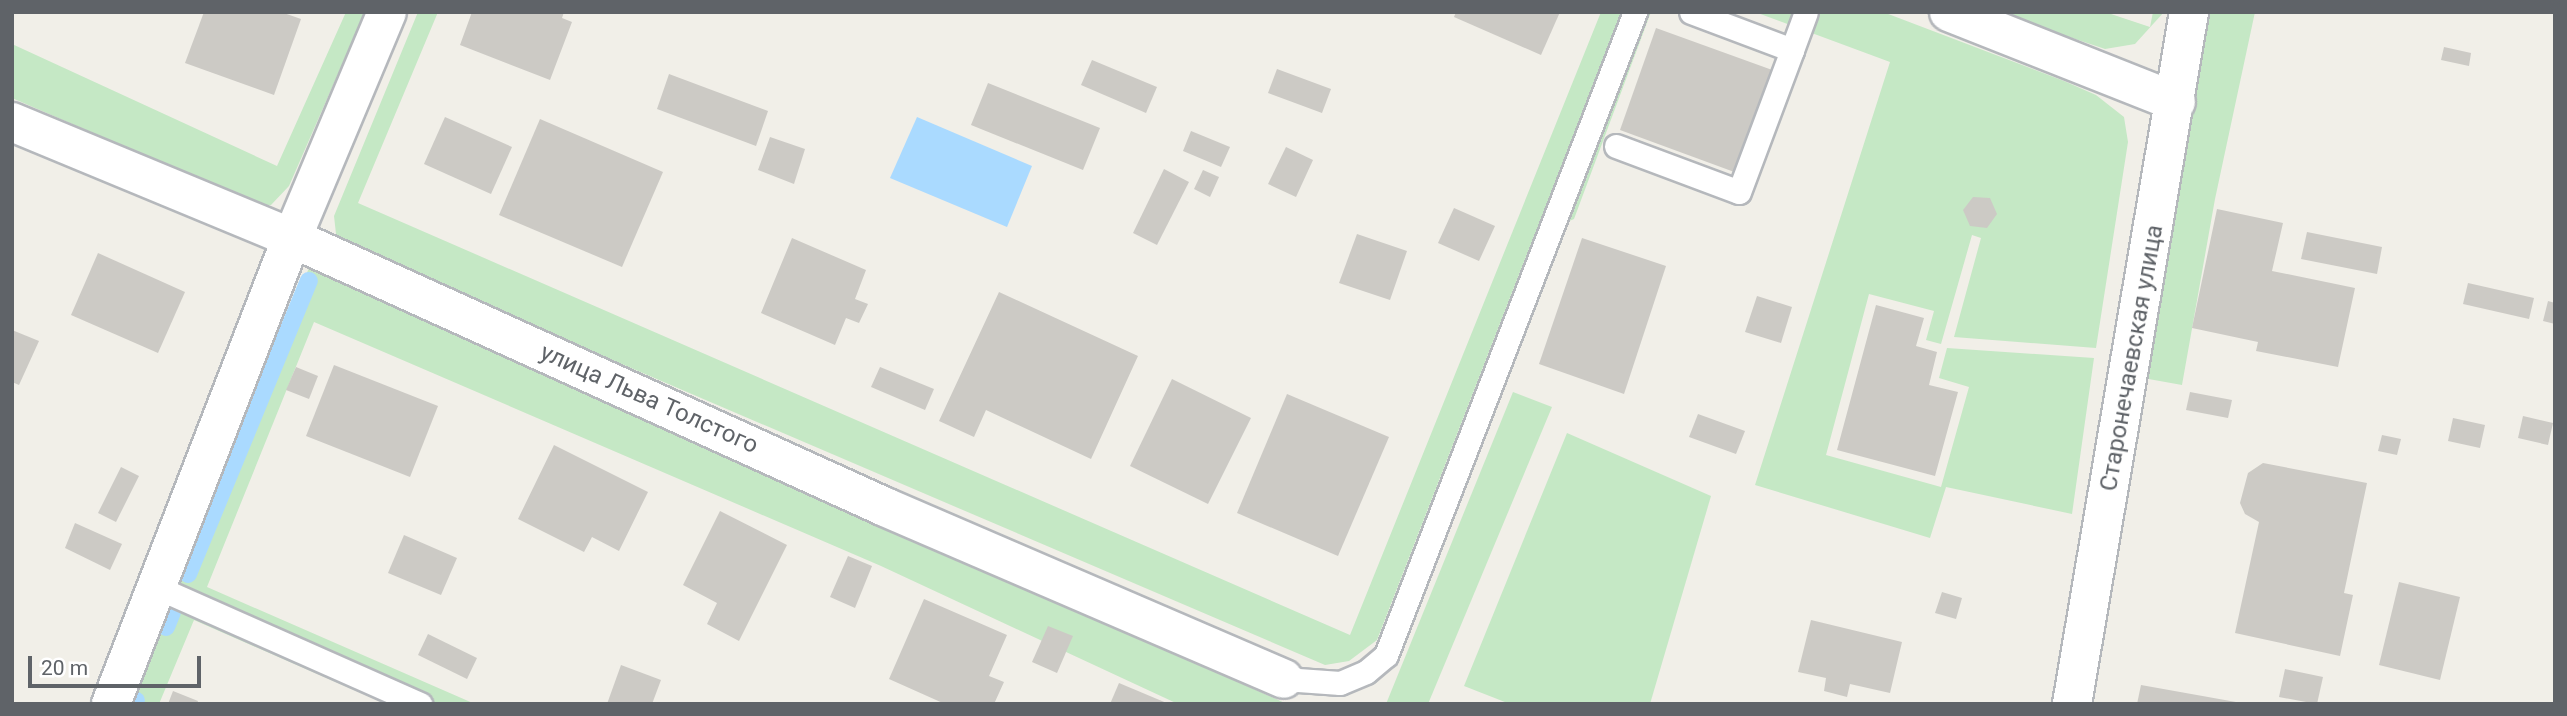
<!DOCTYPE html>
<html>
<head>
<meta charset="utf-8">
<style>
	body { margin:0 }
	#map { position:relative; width:2567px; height:716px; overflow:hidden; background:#f1efe8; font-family:Roboto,sans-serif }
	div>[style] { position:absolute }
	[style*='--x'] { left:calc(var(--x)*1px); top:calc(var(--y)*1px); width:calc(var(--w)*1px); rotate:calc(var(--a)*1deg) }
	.green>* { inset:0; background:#c5e8c5 }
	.water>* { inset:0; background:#aadaff }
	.stream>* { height:18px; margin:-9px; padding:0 9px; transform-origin:9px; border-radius:9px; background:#aadaff }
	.building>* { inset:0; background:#cccac5 }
	.roads { filter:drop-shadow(2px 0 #b5b8bc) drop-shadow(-2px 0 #b5b8bc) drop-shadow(0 2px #b5b8bc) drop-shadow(0 -2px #b5b8bc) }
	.lane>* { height:23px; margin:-11.5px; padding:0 11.5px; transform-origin:11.5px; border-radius:11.5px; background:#fff }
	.street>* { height:38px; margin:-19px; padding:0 19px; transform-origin:19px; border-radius:19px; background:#fff }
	span { translate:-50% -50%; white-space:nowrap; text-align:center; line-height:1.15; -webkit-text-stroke:6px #fff; paint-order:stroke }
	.street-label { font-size:24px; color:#5f6368 }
	.frame { position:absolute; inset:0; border:14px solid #5f6368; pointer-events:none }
	.scale { position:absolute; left:28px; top:656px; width:173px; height:32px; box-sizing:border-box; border:4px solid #5f6368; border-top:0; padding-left:9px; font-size:21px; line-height:24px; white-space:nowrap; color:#5f6368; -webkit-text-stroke:5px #fff; paint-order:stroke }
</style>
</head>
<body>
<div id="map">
	<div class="green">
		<i style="clip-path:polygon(346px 12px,365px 12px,289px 186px,271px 205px,262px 206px,12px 98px,12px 44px,277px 166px)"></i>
		<i style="clip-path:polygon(418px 12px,438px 12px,358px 203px,1350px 635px,1601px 12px,1651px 12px,1574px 219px,1534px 236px,1377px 640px,1349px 661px,1325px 665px,346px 246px,336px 234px,334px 216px)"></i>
		<i style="clip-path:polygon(1755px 12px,1883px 12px,2064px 81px,2096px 95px,2124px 117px,2128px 142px,2096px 348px,1954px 337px,1981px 238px,1972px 235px,1941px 344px,1926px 340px,1934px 311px,1869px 294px,1826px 455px,1941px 487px,1969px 387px,1939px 378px,1947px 348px,2094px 358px,2072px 514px,1946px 487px,1930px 538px,1755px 485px,1890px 62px)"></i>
		<i style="clip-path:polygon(1995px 12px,2105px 12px,2150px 27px,2153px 12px,2164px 12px,2135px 44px,2105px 49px)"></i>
		<i style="clip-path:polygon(2205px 12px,2255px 12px,2215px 199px,2182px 385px,2143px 378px)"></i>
		<i style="clip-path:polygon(311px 263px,1287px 704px,1178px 704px,881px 566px,314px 322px,207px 587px,475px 704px,386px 704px,194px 620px,159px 704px,127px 704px)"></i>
		<i style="clip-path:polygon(1513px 392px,1552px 407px,1428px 704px,1386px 704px)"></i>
		<i style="clip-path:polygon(1567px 433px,1711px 496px,1650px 704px,1510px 704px,1464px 686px)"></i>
	</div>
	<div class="water">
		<i style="clip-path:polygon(917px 117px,1032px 166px,1007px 227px,890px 178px)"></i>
	</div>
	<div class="stream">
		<i style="--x:188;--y:574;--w:317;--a:-67.6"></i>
		<i style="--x:166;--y:627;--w:16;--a:-68"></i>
		<i style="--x:134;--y:704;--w:4;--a:-63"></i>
	</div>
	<div class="building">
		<i style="clip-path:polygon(204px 12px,281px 12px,301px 19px,274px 95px,185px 63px)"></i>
		<i style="clip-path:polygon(472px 12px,564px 12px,562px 18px,572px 22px,550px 80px,460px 45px)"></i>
		<i style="clip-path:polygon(1456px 12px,1560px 12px,1541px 55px,1454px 17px)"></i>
		<i style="clip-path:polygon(1656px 28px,1775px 71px,1737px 173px,1620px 130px)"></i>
		<i style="clip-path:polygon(2444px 47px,2471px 53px,2469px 66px,2441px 60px)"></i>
		<i style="clip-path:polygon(1092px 60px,1157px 87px,1146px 113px,1081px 85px)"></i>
		<i style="clip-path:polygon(1277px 69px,1331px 89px,1322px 113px,1268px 93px)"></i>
		<i style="clip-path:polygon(669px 74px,768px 111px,756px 146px,657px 109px)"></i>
		<i style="clip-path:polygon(988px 83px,1100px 128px,1083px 170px,971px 125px)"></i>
		<i style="clip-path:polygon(445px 117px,512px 147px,491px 194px,424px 164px)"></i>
		<i style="clip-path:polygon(540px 119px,663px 172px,622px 267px,499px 215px)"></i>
		<i style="clip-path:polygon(1191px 131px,1230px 147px,1221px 167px,1183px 151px)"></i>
		<i style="clip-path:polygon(770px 137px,805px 149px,794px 184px,758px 170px)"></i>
		<i style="clip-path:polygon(1286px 147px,1313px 160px,1296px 197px,1268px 184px)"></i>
		<i style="clip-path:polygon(1164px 169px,1189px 182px,1157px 245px,1133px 233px)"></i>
		<i style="clip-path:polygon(1203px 170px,1219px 177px,1210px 197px,1194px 189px)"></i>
		<i style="clip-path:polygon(1973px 197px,1990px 198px,1997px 214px,1987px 228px,1970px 226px,1963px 210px)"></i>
		<i style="clip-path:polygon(1454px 208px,1495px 226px,1479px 261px,1438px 243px)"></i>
		<i style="clip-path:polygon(2217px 209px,2283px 223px,2272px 271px,2355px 288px,2338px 367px,2256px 351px,2258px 342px,2192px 328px)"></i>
		<i style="clip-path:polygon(2307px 232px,2382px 247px,2377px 274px,2301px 259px)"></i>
		<i style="clip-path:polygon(1357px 234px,1407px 251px,1390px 300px,1339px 283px)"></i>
		<i style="clip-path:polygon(792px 238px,866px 270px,855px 299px,868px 304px,859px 323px,846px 318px,835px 345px,761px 313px)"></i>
		<i style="clip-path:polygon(1582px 238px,1666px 266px,1624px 394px,1539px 364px)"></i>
		<i style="clip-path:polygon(98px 253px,185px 292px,158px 353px,71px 315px)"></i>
		<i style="clip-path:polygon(2468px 283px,2534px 298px,2529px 319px,2463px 304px)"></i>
		<i style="clip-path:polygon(999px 292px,1138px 356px,1091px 459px,986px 410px,974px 437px,939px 421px)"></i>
		<i style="clip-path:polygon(1757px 296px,1792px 307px,1781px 343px,1745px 332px)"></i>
		<i style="clip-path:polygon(2548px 301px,2555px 303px,2555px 324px,2543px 321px)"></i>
		<i style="clip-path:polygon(1876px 305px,1924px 318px,1916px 346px,1937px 352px,1929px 385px,1958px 392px,1935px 476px,1837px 450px)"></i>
		<i style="clip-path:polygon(12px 330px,39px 341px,19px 385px,12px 382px)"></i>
		<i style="clip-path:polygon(334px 365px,438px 406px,410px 477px,306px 436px)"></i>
		<i style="clip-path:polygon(296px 367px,318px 376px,309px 399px,286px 390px)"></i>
		<i style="clip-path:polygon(880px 367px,934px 389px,925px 410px,871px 387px)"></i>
		<i style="clip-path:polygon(1172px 379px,1251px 418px,1208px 504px,1130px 466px)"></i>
		<i style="clip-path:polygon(2190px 392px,2232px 400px,2228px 418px,2186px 410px)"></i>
		<i style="clip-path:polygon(1287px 394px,1389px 437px,1338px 556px,1237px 513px)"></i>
		<i style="clip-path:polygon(1698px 414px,1745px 431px,1736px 454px,1689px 437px)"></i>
		<i style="clip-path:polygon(2523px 416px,2553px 423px,2548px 445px,2518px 438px)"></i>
		<i style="clip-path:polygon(2453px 418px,2485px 425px,2480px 448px,2448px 441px)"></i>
		<i style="clip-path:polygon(2382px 435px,2401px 439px,2397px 455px,2378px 451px)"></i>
		<i style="clip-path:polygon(554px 445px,648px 492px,619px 551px,592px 537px,584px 552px,518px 519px)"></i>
		<i style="clip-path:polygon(2263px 463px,2367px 483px,2344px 593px,2353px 595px,2340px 656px,2235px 633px,2259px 522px,2245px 514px,2240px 503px,2248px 473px)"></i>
		<i style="clip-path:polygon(121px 467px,139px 476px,116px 522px,98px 513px)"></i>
		<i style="clip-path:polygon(720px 511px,787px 545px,739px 641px,707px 624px,717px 603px,683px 585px)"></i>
		<i style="clip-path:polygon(75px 523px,122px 544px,110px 570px,65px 548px)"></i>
		<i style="clip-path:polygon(404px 535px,457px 558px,441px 595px,388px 573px)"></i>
		<i style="clip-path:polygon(848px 556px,872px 566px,855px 608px,830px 597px)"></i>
		<i style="clip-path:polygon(2399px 582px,2460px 597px,2440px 680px,2379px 665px)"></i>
		<i style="clip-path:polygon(1942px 592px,1962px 598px,1956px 619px,1935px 613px)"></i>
		<i style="clip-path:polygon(924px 599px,1007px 635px,989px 676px,1004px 682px,994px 704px,945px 704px,889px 679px)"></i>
		<i style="clip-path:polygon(1811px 620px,1902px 642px,1890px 693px,1850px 684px,1847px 697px,1824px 691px,1826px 678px,1798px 672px)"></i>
		<i style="clip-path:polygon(1048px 626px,1073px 636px,1057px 673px,1032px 662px)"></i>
		<i style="clip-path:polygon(428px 634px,477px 658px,467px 679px,418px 655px)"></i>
		<i style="clip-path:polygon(621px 665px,661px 680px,652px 704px,607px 704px)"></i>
		<i style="clip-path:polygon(2285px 669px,2323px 677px,2317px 704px,2279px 697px)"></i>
		<i style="clip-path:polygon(1119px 683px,1169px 704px,1110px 704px)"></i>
		<i style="clip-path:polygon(2141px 685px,2236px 702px,2236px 704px,2137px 704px)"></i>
		<i style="clip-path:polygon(173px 691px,198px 701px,197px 704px,168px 704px)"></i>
	</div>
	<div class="roads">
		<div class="lane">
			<i style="--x:1691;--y:12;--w:108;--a:20.6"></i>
			<i style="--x:1792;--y:50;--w:40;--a:-69.8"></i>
			<i style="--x:1616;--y:146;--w:131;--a:20.5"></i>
			<i style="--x:1739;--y:192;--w:152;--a:-69.5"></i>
			<i style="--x:156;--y:587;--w:289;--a:23.9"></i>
			<i style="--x:1284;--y:679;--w:56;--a:4.1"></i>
			<i style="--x:1340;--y:683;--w:28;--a:-23"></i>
			<i style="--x:1366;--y:672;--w:26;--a:-40"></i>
			<i style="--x:1386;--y:655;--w:690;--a:-68.83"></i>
		</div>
		<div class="street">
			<i style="--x:1949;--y:12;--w:244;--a:21.6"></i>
			<i style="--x:12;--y:122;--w:303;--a:22.5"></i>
			<i style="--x:292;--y:238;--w:651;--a:24.4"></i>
			<i style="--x:885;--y:507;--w:434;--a:23.3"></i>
			<i style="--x:111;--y:704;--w:500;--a:-68.8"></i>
			<i style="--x:292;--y:238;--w:245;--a:-67.2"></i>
			<i style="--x:2072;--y:704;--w:702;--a:-80.4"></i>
		</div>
	</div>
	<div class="street-label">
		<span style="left:2132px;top:358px;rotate:-80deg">Старонечаевская улица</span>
		<span style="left:649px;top:399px;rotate:24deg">улица Льва Толстого</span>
	</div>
	<div class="frame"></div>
	<div class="scale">20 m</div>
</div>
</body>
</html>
